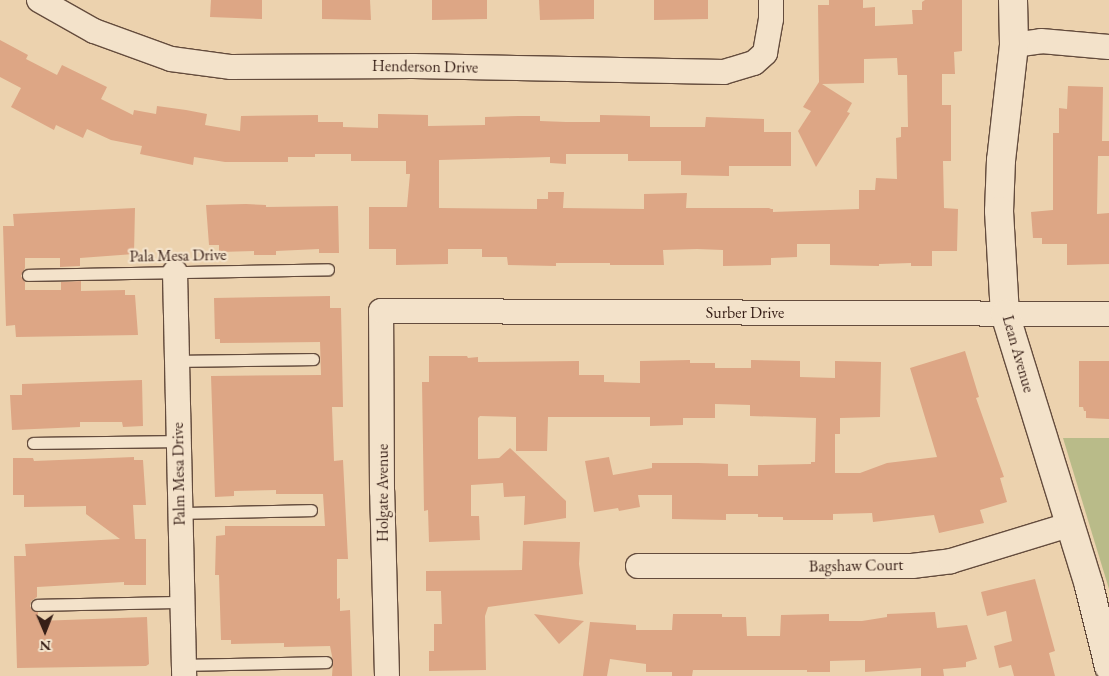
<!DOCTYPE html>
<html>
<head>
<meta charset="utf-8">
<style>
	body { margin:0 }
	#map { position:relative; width:1109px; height:676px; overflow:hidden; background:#ecd2ae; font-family:"EB Garamond",serif }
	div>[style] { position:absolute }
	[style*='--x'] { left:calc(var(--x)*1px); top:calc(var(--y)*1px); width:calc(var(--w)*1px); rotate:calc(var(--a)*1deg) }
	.green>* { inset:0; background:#b9bb89 }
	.building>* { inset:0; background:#dda685 }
	.roads { filter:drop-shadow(1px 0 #644c3d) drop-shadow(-1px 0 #644c3d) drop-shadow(0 1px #644c3d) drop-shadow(0 -1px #644c3d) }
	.service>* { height:11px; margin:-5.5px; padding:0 5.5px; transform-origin:5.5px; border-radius:5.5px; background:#f3e2ca }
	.minor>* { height:24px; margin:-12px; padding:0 12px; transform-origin:12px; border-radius:12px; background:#f3e2ca }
	.tertiary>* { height:28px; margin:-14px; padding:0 14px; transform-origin:14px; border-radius:14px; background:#f3e2ca }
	span { translate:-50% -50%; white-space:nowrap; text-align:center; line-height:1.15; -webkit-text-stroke:4.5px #f3e2ca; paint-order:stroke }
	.street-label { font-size:16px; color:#371f17 }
	.north { position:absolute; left:20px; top:606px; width:50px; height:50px; -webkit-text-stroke:4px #f3e2ca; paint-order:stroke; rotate:179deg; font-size:14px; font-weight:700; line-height:20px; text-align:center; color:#371f17 }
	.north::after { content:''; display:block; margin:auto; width:18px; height:22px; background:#371f17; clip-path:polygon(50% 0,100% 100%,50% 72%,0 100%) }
</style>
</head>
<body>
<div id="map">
	<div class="green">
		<i style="clip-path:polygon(1063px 438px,1109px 438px,1109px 589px,1098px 553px)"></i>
	</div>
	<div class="building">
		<i style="clip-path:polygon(211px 0,262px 0,262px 19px,210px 17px)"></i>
		<i style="clip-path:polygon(322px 0,370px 0,371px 20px,322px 19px)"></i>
		<i style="clip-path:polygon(432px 0,487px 0,487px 19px,432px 20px)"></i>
		<i style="clip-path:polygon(539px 0,594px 0,594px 19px,540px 20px)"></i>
		<i style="clip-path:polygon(654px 0,708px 0,708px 19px,654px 20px)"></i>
		<i style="clip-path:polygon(829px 0,863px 0,863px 8px,875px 7px,875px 26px,913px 24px,912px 10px,922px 10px,922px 2px,925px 0,962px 0,962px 51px,954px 52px,955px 74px,942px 74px,942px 105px,951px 105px,951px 161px,943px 161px,944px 208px,958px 209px,957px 251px,932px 251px,932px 266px,911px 266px,911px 263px,879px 264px,879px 266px,830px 265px,830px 244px,797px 244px,797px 257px,771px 258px,771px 265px,723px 266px,723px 250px,697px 249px,663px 250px,664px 265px,610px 265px,610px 263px,556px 263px,556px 266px,508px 265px,507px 257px,482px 257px,482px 249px,448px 249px,448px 264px,396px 265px,396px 249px,369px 249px,369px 207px,407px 207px,410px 174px,406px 174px,406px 161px,351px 161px,351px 154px,315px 154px,315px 157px,288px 157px,288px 162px,225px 162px,194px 157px,193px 165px,140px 154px,142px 146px,111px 140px,87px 129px,83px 138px,56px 125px,54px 130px,11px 107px,21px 88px,0 77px,0 40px,28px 55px,26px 59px,57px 75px,62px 65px,107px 87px,101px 99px,133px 115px,134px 110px,156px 114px,157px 106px,186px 110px,207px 114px,205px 125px,240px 131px,241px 116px,318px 115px,318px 122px,343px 122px,343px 127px,378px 128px,378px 114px,428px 115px,428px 126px,485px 125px,485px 117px,519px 116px,540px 116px,540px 121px,566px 122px,600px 122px,600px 115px,650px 116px,650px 127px,705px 127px,706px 117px,764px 119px,764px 132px,791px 132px,791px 166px,729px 166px,729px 176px,681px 175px,681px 161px,628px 161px,628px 154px,566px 154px,566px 164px,550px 163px,550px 157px,439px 160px,439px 208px,537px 209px,537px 199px,548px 199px,548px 192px,564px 192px,563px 208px,644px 209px,644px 194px,687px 193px,686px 208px,771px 208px,769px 209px,773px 209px,773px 212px,859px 209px,859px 190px,875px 190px,876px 178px,897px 179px,896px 138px,901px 137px,901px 127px,908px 127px,907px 75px,898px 75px,897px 58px,864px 59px,864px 83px,822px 84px,852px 103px,847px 112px,850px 113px,816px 167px,798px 131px,811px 111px,803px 107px,819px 82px,818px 5px,829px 5px)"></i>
		<i style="clip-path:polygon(1068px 86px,1103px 87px,1102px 141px,1109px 141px,1109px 156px,1098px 156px,1097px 214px,1109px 213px,1109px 264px,1067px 265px,1067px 244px,1042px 244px,1042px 238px,1033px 238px,1031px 212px,1053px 210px,1053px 133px,1059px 133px,1059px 108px,1067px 109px)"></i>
		<i style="clip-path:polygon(246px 204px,266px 205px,266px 207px,338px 206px,339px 253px,319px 253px,319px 249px,276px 251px,276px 255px,254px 255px,254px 251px,219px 252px,219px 245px,209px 245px,206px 205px)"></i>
		<i style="clip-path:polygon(135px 208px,134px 254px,80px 258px,80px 266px,60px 267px,60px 258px,25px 258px,25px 268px,21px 276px,25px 282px,25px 290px,61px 290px,61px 282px,81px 281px,81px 291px,125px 290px,125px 295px,135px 295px,138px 335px,16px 337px,15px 325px,6px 326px,3px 226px,14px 226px,13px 214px)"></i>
		<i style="clip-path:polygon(330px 296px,330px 308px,341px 308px,343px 407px,332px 407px,334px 461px,343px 460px,348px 559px,337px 559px,337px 599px,340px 598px,340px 611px,350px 610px,352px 676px,332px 676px,333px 661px,330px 646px,284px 647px,284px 643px,231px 644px,231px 640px,221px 640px,219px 575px,215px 575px,216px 536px,225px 535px,225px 526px,325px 526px,323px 494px,276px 494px,276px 490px,234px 491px,234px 496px,215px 497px,211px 376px,321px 375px,320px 342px,220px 343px,220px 339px,215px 339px,214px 298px)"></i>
		<i style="clip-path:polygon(965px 351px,979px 397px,976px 398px,1004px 477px,1000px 478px,1007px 502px,980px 510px,984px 523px,939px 533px,934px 515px,873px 522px,872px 513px,833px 514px,833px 520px,783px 520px,783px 517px,758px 517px,758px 514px,726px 514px,726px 520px,672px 519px,672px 495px,638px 495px,640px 507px,619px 511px,618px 508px,594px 512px,585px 461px,609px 457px,613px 475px,652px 468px,652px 463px,698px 463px,728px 464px,728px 476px,758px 476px,758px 465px,811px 464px,811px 462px,815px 462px,816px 418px,750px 416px,750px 405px,715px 404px,715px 418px,683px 418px,683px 425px,650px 426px,650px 417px,548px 417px,547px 451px,516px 451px,516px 417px,480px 416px,478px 418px,478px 459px,499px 458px,510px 448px,566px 501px,566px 518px,524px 525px,525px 496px,504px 497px,503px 483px,471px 485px,471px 516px,479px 516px,480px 540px,429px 542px,428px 510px,424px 511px,422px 382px,429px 382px,429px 356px,467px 356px,468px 358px,478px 357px,478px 362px,579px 361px,579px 375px,604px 375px,604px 382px,640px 383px,640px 361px,690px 360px,690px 363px,715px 363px,715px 368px,751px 368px,751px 360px,800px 361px,800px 377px,835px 378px,835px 361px,881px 362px,880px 417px,840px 418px,840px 434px,835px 434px,835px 473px,860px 473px,887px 463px,937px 457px,910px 368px)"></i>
		<i style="clip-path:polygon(1079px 361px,1109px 361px,1109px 419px,1086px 418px,1086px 411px,1084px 411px,1083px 407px,1079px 407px)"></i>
		<i style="clip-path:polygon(142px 380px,143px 426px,123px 427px,122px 422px,80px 422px,80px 427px,12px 430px,10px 395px,22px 395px,22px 384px)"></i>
		<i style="clip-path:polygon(134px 457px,134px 460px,143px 460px,146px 505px,133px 505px,135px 539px,146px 539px,146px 585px,124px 585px,124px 582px,37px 587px,37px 597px,31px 601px,30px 606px,33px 611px,38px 612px,38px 621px,147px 617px,149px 664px,146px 666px,17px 668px,14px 556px,26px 556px,25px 544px,120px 539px,86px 514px,86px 506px,24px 507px,24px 495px,13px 495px,13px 458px,33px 458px,34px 461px)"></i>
		<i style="clip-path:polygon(523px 541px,580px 542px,579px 564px,583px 594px,488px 607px,485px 616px,486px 670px,429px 671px,429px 651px,434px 651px,434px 624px,442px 624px,441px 591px,426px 591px,426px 571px,522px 570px)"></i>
		<i style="clip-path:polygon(1035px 579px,1055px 651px,1049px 653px,1055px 676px,1014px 676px,1011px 665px,999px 668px,994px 646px,1012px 641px,1006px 611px,987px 616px,981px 592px)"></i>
		<i style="clip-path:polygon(935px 612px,937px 628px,967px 625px,977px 659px,966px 662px,966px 667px,943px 669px,944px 676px,921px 676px,921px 668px,865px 672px,865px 660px,830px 661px,830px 672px,807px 672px,807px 670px,693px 670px,692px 676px,672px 676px,672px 672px,646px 672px,646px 664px,610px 659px,607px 676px,583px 676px,590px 622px,636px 625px,636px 630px,672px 630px,673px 614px,722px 614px,722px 617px,746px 617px,747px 636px,780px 636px,781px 615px,829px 614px,829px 621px,862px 621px,887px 617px,887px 614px)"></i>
		<i style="clip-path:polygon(534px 614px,584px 621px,559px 644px)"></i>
	</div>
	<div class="roads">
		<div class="service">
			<i style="--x:28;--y:275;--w:300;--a:-1.1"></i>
			<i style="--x:177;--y:361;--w:136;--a:-0.8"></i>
			<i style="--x:33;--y:443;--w:146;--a:-0.8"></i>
			<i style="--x:180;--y:513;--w:131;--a:-1.3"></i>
			<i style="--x:37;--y:605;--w:146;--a:-1.2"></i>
			<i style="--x:184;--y:665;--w:142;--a:-1.2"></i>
		</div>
		<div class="minor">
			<i style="--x:39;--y:0;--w:63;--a:29.4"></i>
			<i style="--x:94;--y:31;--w:82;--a:20"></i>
			<i style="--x:171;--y:59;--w:61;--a:7.6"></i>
			<i style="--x:231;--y:67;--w:182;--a:-0.3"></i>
			<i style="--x:413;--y:66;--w:311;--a:1.1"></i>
			<i style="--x:724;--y:72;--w:31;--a:-17"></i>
			<i style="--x:754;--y:63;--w:15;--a:-42"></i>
			<i style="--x:765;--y:53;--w:35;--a:-80"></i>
			<i style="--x:771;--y:19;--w:19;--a:-90"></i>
			<i style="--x:1014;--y:45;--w:27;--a:-8"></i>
			<i style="--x:1041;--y:41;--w:68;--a:5"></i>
			<i style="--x:175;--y:272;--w:404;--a:88.7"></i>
			<i style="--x:638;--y:566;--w:274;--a:0"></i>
			<i style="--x:912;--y:566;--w:39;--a:-7"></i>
			<i style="--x:951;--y:561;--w:123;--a:-17"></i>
			<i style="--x:387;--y:676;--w:185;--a:-91.5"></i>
			<i style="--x:382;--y:491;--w:180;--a:-90.3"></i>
			<i style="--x:381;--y:311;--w:728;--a:0.24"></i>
		</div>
		<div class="tertiary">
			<i style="--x:1013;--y:0;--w:45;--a:88.7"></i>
			<i style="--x:1014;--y:45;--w:116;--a:96.4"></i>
			<i style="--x:1001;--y:160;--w:51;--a:92.2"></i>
			<i style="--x:999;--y:211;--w:103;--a:86.7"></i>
			<i style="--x:1005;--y:314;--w:285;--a:72.8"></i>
			<i style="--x:1089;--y:586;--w:83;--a:76.1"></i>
		</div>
	</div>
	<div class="street-label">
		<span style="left:425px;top:67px;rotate:1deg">Henderson Drive</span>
		<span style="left:178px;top:256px;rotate:-1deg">Pala Mesa Drive</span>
		<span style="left:745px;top:313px">Surber Drive</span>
		<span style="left:1018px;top:354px;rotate:74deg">Lean Avenue</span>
		<span style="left:179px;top:474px;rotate:-91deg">Palm Mesa Drive</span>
		<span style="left:383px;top:493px;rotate:-90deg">Holgate Avenue</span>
		<span style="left:856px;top:566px;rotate:-1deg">Bagshaw Court</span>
	</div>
	<div class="north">N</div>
</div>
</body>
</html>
